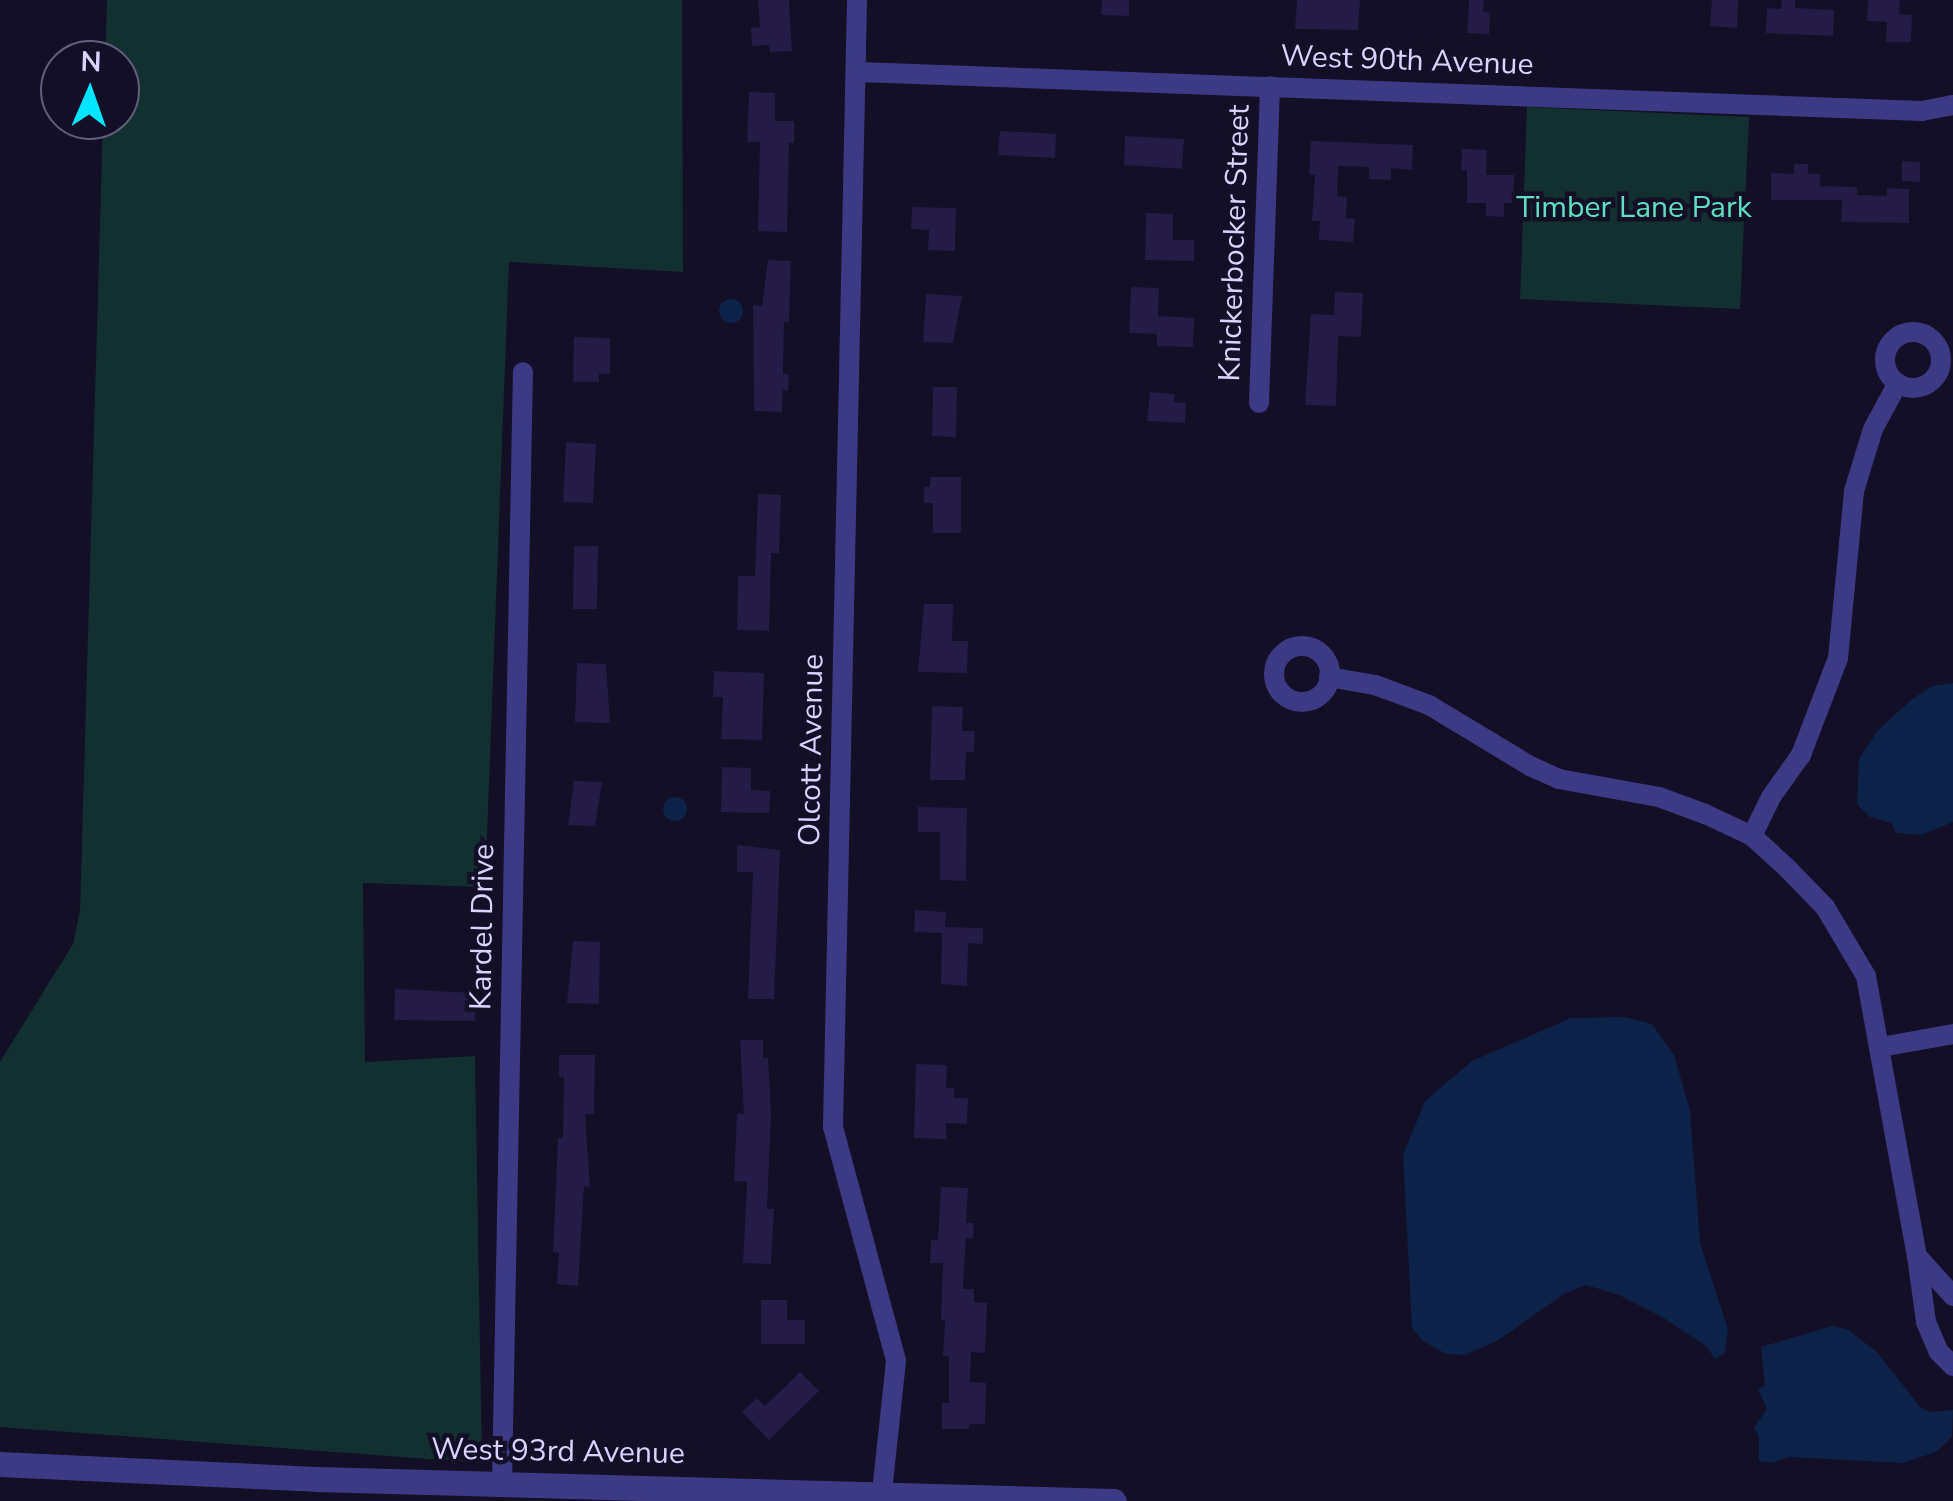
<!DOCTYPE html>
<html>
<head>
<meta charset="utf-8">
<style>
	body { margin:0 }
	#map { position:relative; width:1953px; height:1501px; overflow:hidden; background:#130f26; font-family:"Nunito Sans",sans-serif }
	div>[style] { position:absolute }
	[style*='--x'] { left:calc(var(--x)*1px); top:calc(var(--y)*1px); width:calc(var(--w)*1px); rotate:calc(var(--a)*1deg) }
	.green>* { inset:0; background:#12302f }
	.water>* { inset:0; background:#0c2248 }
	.round { border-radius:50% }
	.building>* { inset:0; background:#241b47 }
	.minor>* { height:20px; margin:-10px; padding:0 10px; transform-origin:10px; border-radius:10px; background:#3d3a85 }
	.minor>.ring { margin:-10px; padding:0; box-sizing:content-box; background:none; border:20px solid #3d3a85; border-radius:50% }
	.tertiary>* { height:25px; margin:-12.5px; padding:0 12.5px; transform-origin:12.5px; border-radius:12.5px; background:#3d3a85 }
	span { translate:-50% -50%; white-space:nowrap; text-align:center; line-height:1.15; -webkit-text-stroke:9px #130f26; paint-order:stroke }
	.street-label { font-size:30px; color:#d9d4ff }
	.park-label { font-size:30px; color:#5fe0c0 }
	.north { position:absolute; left:40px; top:40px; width:100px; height:100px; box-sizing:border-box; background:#130f26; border:2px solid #625e7d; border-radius:50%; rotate:2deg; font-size:28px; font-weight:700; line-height:40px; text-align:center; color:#d9d4ff }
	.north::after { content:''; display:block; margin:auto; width:35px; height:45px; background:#00e5ff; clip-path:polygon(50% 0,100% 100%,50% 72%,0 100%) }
</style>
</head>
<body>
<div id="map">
	<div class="green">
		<i style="clip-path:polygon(107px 0,682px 0,683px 272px,509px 262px,485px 887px,363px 883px,365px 1062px,475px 1056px,482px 1463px,0 1427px,0 1062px,73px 944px,80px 910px,103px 120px,120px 120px,120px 60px,105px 60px)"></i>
		<i style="clip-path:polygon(1527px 107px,1749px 117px,1740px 309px,1520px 299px)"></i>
	</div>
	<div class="water">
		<i class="round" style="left:719px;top:299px;width:24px;height:24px"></i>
		<i style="clip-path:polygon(1953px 683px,1953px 822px,1921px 835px,1896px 833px,1891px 823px,1870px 817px,1857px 804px,1859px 759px,1878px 730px,1911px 700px,1932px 686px)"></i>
		<i class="round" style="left:663px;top:797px;width:24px;height:24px"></i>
		<i style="clip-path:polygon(1624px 1017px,1652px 1024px,1674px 1055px,1690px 1110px,1700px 1243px,1728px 1329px,1725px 1353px,1715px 1359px,1706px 1346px,1662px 1317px,1619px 1295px,1586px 1285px,1564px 1294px,1497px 1341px,1465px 1355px,1446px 1354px,1423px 1341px,1412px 1328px,1403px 1155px,1425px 1101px,1472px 1061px,1571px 1018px)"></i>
		<i style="clip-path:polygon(1832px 1326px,1847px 1329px,1877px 1352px,1920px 1407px,1930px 1412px,1953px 1410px,1952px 1437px,1936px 1452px,1903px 1463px,1789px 1457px,1772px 1463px,1759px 1461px,1759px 1437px,1754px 1427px,1767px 1409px,1758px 1389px,1765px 1386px,1761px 1347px)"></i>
	</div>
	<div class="building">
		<i style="clip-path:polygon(758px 0,789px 0,792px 51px,770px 52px,769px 45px,752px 46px,751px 28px,760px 27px)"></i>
		<i style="clip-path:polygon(1102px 0,1129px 0,1129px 16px,1101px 15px)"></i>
		<i style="clip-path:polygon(1297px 0,1360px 0,1358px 30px,1295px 29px)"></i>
		<i style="clip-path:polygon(1469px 0,1484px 0,1483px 12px,1490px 13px,1489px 34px,1467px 33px)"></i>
		<i style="clip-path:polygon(1712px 0,1738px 0,1737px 28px,1710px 26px)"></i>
		<i style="clip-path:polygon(1782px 0,1795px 0,1795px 8px,1834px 10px,1833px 36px,1766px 33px,1767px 8px,1781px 9px)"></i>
		<i style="clip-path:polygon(1868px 0,1900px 0,1899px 14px,1912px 15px,1911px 42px,1886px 42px,1887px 22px,1867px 21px)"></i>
		<i style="clip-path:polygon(749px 92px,775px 93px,775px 121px,794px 121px,794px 143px,789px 143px,787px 232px,758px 231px,760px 142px,747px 142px)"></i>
		<i style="clip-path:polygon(1000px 131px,1056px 134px,1055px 158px,998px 155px)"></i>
		<i style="clip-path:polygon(1125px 136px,1184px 139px,1182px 169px,1124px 165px)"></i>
		<i style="clip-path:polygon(1311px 141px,1413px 145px,1412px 170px,1391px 168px,1391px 180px,1369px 179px,1369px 167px,1338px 166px,1337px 196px,1347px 197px,1346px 218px,1355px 219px,1353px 242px,1319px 240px,1320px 221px,1312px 221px,1315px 175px,1309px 175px)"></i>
		<i style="clip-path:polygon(1462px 149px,1487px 150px,1486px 175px,1514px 175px,1513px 203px,1504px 203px,1504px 217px,1486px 216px,1486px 203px,1467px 203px,1467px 170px,1461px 170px)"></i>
		<i style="clip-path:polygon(1902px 161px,1920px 162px,1920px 182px,1902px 181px)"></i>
		<i style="clip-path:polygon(1794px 164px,1808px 164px,1808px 174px,1820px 174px,1820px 186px,1857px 187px,1857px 195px,1887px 196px,1887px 188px,1909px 189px,1909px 223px,1841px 222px,1842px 200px,1771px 200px,1771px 173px,1794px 174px)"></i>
		<i style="clip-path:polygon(912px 207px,956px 208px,955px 251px,928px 250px,929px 230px,911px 229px)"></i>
		<i style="clip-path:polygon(1146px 213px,1173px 214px,1173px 240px,1194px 240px,1194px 261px,1145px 260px)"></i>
		<i style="clip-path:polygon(768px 260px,791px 261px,789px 322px,784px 322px,783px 374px,789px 374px,788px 391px,783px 390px,782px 412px,754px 411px,753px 305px,762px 306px)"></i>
		<i style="clip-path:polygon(1131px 287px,1159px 288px,1158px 316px,1194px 318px,1193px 347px,1157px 346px,1157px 334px,1129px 333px)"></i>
		<i style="clip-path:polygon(1335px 292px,1363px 293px,1361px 337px,1338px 336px,1336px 406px,1305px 405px,1311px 314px,1334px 315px)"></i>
		<i style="clip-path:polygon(926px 294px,962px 296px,953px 343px,923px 342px)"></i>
		<i style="clip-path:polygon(574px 337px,610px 338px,610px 374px,599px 374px,599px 382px,573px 382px)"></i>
		<i style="clip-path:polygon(933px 387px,957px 387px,956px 437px,932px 436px)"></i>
		<i style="clip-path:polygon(1150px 392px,1175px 394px,1174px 402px,1186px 403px,1185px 423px,1147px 421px)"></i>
		<i style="clip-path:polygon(566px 442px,596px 444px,593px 503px,563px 502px)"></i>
		<i style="clip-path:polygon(930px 477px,961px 477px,961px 533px,933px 533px,933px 503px,924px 503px,924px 487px,930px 487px)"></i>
		<i style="clip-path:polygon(758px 494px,781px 495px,779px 553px,771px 553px,769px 631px,737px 630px,738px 576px,755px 576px)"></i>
		<i style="clip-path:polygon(574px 546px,598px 546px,597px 609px,573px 609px)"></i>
		<i style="clip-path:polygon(924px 604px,953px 604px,952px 641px,968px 641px,967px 673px,918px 672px)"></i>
		<i style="clip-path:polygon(577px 663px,606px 664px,610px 723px,575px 722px)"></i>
		<i style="clip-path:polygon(714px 671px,764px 673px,762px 740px,721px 739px,723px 697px,713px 697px)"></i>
		<i style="clip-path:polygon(932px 706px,963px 707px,962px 731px,975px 731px,974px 752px,966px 752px,965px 780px,930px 780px)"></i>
		<i style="clip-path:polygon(722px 767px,751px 768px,751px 790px,770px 791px,769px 813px,721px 812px)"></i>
		<i style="clip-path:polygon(574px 781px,602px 782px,595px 826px,568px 825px)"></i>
		<i style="clip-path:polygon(918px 807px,967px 808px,966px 881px,940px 880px,940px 832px,918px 832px)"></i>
		<i style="clip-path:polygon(737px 845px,780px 850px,774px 999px,748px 999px,753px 872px,737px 872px)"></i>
		<i style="clip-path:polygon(915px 910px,946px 912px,945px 927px,983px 928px,983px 944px,968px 943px,967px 986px,941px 984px,942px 933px,914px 932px)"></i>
		<i style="clip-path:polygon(573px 941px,600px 942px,599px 1004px,567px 1003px)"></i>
		<i style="clip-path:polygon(395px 989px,476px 993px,475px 1021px,394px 1020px)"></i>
		<i style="clip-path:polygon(740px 1040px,763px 1040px,763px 1058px,768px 1058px,771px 1115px,767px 1209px,774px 1209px,771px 1264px,743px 1263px,747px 1182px,734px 1181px,737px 1114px,744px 1114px)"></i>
		<i style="clip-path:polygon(559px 1055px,595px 1055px,594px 1114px,585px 1114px,590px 1187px,584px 1186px,578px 1286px,557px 1284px,559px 1253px,553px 1252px,558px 1138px,563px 1138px,564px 1077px,559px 1077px)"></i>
		<i style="clip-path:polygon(916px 1064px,947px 1065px,946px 1088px,954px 1088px,954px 1098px,968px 1098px,967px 1124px,946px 1123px,946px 1139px,914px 1138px)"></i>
		<i style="clip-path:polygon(941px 1187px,968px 1188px,966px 1223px,974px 1223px,973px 1238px,966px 1238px,963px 1289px,974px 1289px,974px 1302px,987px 1303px,985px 1353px,971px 1352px,970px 1382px,986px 1383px,985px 1424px,969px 1424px,969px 1429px,942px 1429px,942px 1403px,949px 1403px,949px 1356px,943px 1356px,945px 1320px,941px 1320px,943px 1263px,930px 1263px,931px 1240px,938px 1240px)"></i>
		<i style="clip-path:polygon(761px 1300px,787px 1300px,787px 1320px,805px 1320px,805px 1344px,761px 1344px)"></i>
		<i style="clip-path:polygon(800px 1372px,819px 1391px,769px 1440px,742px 1412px,757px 1398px,765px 1406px)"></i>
	</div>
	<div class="minor">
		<i style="--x:857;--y:0;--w:1127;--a:91.22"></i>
		<i style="--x:833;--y:1127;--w:242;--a:74.9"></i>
		<i style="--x:896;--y:1361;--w:132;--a:96.1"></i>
		<i style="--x:859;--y:72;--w:1064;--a:2.1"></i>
		<i style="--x:1922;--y:111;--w:32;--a:-11"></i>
		<i class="ring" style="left:1885px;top:332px;width:36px;height:36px"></i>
		<i style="--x:1259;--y:403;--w:317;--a:-88"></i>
		<i class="ring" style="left:1274px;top:646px;width:36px;height:36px"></i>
		<i style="--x:1329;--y:677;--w:47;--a:9.9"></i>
		<i style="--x:1375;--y:685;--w:58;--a:20.3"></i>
		<i style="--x:1429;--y:705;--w:118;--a:31.1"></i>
		<i style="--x:1530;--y:766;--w:32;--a:24"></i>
		<i style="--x:1559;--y:779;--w:102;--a:10.2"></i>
		<i style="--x:1659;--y:797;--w:49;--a:20.3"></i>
		<i style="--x:1705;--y:814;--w:52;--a:25.1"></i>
		<i style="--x:1752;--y:836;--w:47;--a:42.4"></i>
		<i style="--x:1787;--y:868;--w:54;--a:45.7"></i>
		<i style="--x:1825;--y:907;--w:80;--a:59.3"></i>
		<i style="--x:1866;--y:976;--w:285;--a:79.7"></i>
		<i style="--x:1752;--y:836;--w:43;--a:-64"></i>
		<i style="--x:1771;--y:797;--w:52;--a:-54.5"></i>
		<i style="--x:1801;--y:755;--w:104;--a:-69.1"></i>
		<i style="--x:1838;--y:658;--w:168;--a:-84.5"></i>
		<i style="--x:1854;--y:491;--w:65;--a:-73"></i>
		<i style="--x:1873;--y:429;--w:52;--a:-61.5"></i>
		<i style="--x:1881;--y:1047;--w:73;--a:-10.2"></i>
		<i style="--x:1953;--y:1296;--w:54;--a:-132"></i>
		<i style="--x:1917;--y:1256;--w:67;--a:82.2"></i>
		<i style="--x:1926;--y:1322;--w:33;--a:67"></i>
		<i style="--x:1939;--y:1352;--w:20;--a:45"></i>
		<i style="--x:502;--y:1483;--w:1111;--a:-88.92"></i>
	</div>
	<div class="tertiary">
		<i style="--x:0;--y:1464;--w:316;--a:2.7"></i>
		<i style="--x:316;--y:1479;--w:798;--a:1.58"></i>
	</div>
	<div class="street-label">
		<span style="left:1407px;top:61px;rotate:2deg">West 90th Avenue</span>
		<span style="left:1235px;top:243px;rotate:-88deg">Knickerbocker Street</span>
		<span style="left:812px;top:750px;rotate:-89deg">Olcott Avenue</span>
		<span style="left:483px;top:927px;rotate:-89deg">Kardel Drive</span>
		<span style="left:558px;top:1452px;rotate:1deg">West 93rd Avenue</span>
	</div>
	<div class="park-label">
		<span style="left:1634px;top:208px">Timber Lane Park</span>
	</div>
	<div class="north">N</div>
</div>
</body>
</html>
